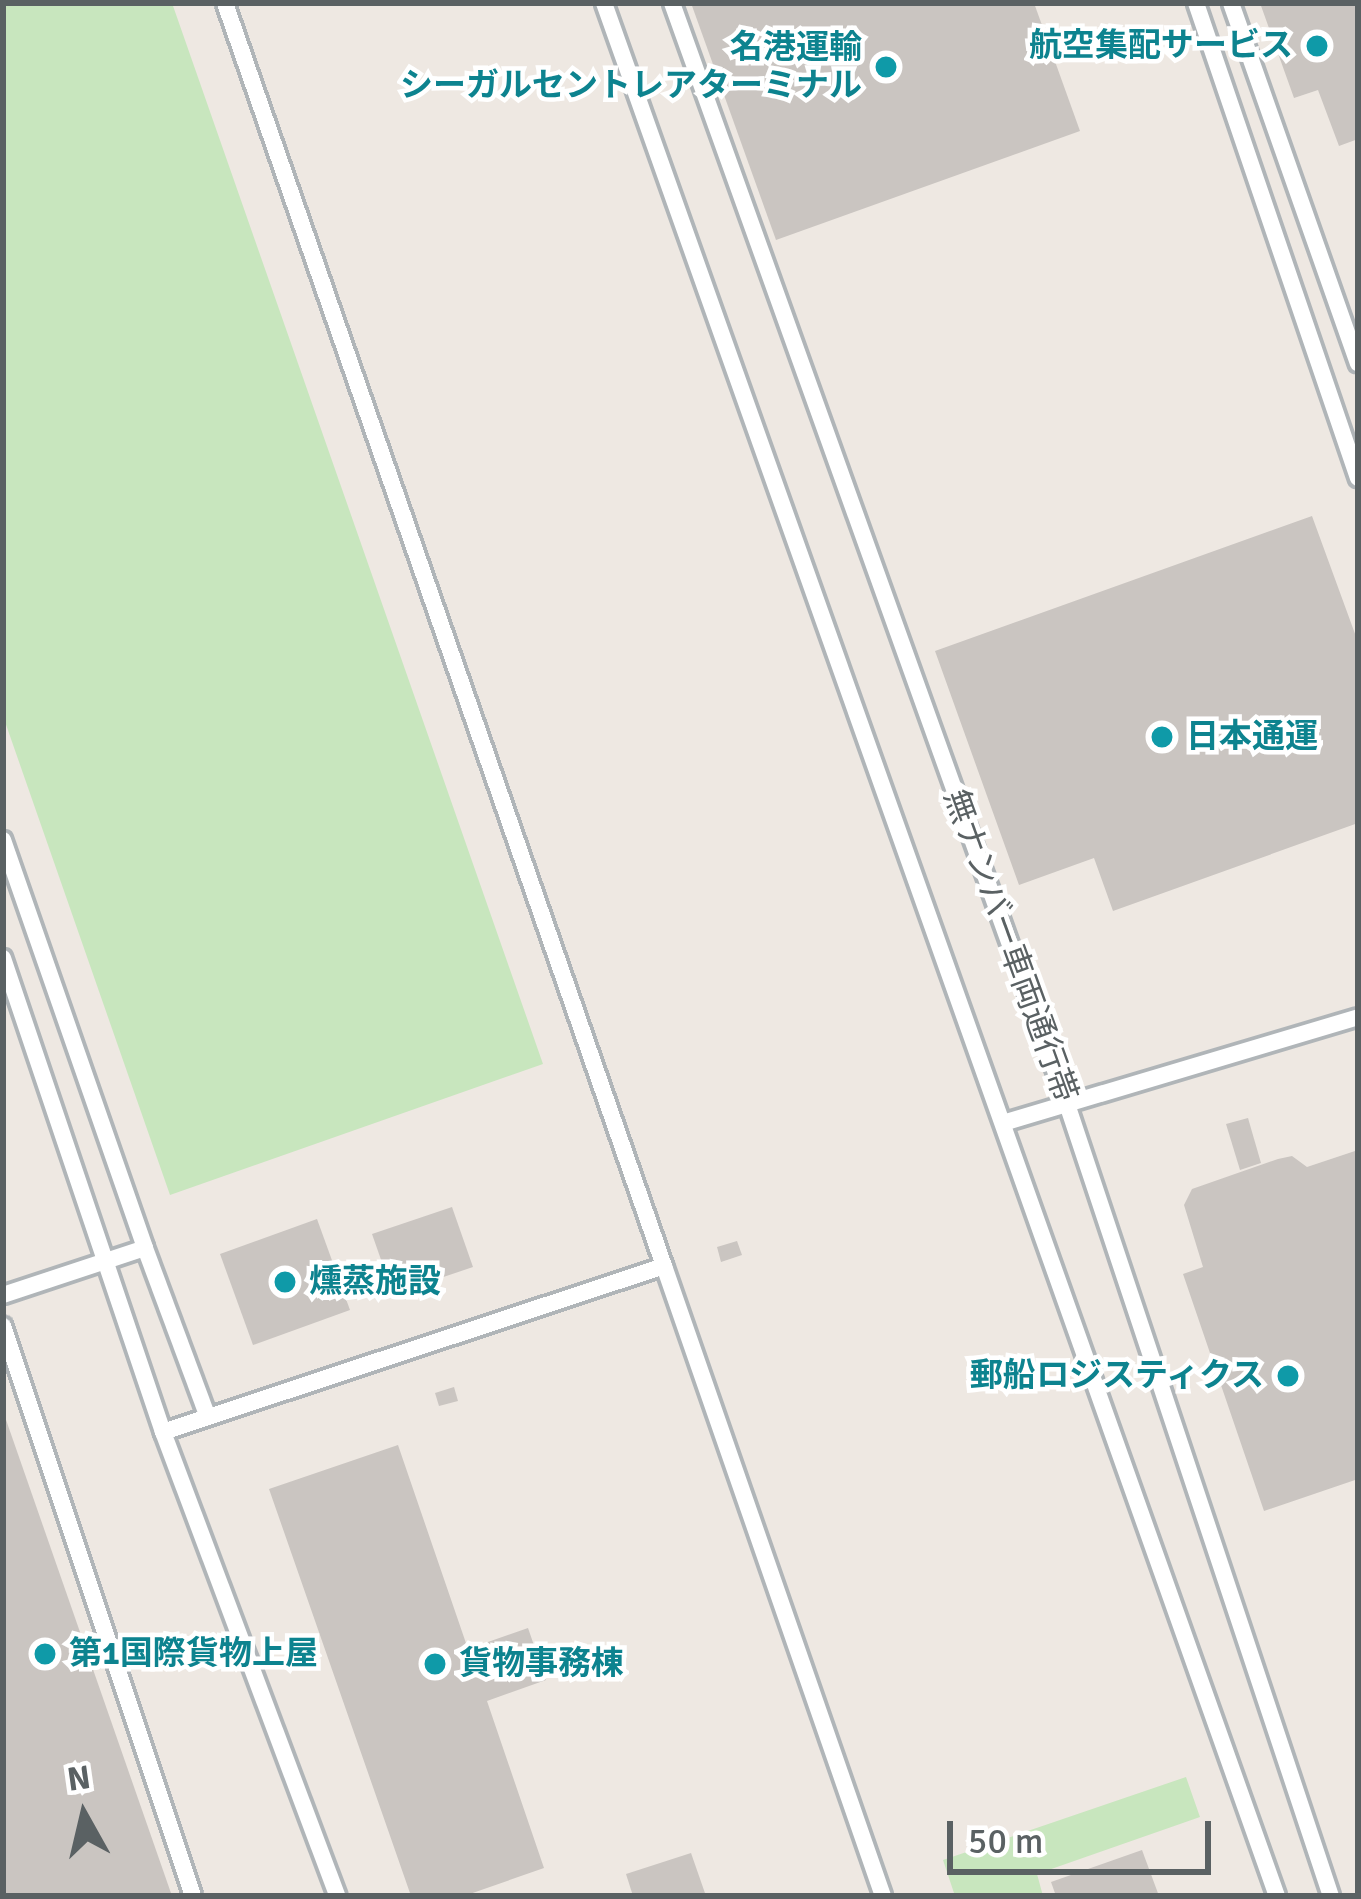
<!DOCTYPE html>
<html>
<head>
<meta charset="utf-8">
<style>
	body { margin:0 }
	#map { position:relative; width:1361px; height:1899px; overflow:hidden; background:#eee8e2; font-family:Signika,"Noto Sans JP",sans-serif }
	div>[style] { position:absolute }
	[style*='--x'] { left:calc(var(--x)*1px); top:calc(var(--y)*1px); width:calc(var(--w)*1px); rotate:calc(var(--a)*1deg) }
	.green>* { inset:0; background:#c8e6be }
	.building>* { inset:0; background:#cac5c1 }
	.roads { filter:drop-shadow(3px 0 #b0b5b8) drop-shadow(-3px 0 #b0b5b8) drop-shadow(0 3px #b0b5b8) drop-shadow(0 -3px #b0b5b8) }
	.lane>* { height:16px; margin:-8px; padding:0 8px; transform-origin:8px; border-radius:8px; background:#fff }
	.dots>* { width:33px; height:33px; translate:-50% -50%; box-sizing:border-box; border:6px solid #fff; border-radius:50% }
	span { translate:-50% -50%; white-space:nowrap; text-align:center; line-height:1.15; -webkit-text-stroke:9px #fff; paint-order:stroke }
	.culture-label { font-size:33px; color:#0d838f; font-weight:700 }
	.right { translate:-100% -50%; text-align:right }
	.left { translate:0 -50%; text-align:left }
	.street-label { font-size:33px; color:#5a6163 }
	.frame { position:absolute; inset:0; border:6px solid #5a6163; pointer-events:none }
	.north { position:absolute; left:24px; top:1755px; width:120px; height:120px; -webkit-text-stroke:9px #fff; paint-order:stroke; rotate:352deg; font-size:33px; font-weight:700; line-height:48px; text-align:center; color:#5a6163 }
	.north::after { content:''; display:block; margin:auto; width:42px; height:54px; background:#5a6163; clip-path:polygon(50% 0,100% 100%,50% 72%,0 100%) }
	.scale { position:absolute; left:947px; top:1821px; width:264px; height:54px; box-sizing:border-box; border:6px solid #5a6163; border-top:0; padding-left:15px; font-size:36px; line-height:42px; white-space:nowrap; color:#5a6163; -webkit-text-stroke:9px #fff; paint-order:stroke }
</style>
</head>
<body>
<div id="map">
	<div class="green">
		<i style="clip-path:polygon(3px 3px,172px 3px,543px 1064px,170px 1195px,3px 716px)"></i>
		<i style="clip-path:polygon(1186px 1777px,1200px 1817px,1037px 1874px,1043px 1896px,955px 1896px,943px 1860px)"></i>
	</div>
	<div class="building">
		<i style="clip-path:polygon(691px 3px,1034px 3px,1080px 131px,776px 240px)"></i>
		<i style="clip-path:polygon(1260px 3px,1358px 3px,1358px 139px,1339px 146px,1318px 90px,1294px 98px)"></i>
		<i style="clip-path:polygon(1312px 516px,1358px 642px,1358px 823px,1113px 911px,1094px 858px,1019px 885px,935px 651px)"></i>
		<i style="clip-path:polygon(1248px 1118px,1261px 1163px,1240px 1170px,1226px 1124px)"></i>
		<i style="clip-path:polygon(1358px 1150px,1358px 1479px,1264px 1511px,1183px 1274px,1203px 1267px,1184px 1205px,1192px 1189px,1278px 1159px,1292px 1156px,1307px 1167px)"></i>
		<i style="clip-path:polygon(452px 1207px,473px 1267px,393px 1294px,372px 1234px)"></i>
		<i style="clip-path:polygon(317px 1219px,350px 1310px,253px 1345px,220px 1254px)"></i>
		<i style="clip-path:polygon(737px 1241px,742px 1255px,721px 1262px,717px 1247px)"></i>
		<i style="clip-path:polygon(454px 1387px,458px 1401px,439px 1406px,435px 1393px)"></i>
		<i style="clip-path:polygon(4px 1414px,172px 1896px,3px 1896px)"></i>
		<i style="clip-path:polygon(398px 1445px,468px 1649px,528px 1628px,546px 1680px,487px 1701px,544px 1868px,464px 1896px,411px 1896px,269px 1489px)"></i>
		<i style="clip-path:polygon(1142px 1850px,1159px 1896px,1056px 1896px,1051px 1882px)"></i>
		<i style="clip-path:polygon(691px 1853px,706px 1896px,633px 1896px,626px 1874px)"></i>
	</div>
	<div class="roads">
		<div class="lane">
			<i style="--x:604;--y:3;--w:2009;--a:70.43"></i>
			<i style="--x:672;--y:3;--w:1170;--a:70.26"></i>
			<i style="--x:1067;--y:1104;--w:835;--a:71.57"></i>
			<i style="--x:1196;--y:3;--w:502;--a:71.17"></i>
			<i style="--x:1231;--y:3;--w:382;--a:70.6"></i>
			<i style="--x:3;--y:840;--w:432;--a:70.8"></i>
			<i style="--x:145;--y:1248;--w:150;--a:161.7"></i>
			<i style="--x:3;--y:958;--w:500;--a:71.35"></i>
			<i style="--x:163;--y:1432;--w:496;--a:69.4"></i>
			<i style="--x:1003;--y:1123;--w:370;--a:-16.6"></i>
			<i style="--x:145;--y:1248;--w:180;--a:69.6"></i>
			<i style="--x:664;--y:1266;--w:667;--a:70.83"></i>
			<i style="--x:3;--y:1326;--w:601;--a:71.57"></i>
			<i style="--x:163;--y:1432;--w:528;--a:-18.33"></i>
			<i style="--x:664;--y:1266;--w:1337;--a:-109.17"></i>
		</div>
	</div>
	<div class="dots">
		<i style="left:1317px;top:46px;background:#0f9aa8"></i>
		<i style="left:886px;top:67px;background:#0f9aa8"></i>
		<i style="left:1162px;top:737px;background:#0f9aa8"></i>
		<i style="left:285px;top:1282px;background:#0f9aa8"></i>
		<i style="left:1288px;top:1376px;background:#0f9aa8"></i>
		<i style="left:45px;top:1654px;background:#0f9aa8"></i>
		<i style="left:435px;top:1664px;background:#0f9aa8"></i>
	</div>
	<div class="culture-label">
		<span class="right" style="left:1293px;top:46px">航空集配サービス</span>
		<span class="right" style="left:862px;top:67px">名港運輸<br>シーガルセントレアターミナル</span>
		<span class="left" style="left:1186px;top:737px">日本通運</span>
		<span class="left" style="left:309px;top:1282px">燻蒸施設</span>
		<span class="right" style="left:1264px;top:1376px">郵船ロジスティクス</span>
		<span class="left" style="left:69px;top:1654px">第1国際貨物上屋</span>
		<span class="left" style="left:459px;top:1664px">貨物事務棟</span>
	</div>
	<div class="street-label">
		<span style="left:1010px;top:946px;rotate:70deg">無ナンバー車両通行帯</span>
	</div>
	<div class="frame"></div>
	<div class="north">N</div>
	<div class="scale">50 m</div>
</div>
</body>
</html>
